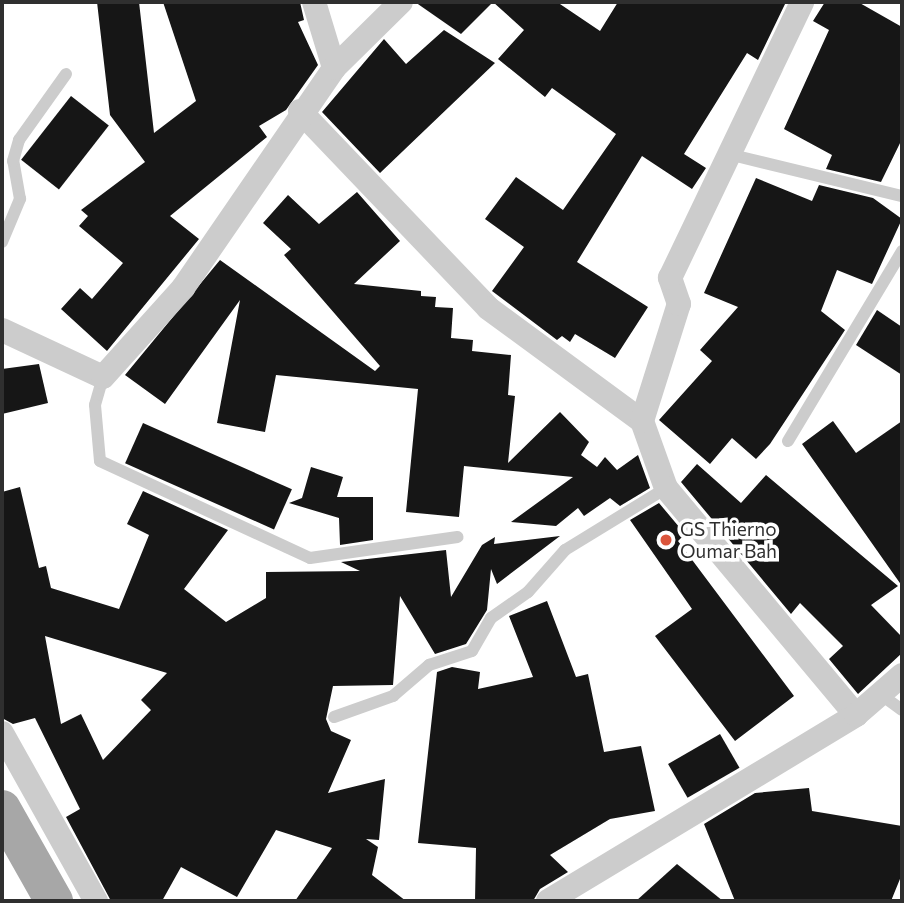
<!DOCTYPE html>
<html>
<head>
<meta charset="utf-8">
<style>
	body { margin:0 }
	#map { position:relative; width:904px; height:903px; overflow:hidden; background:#fff; font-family:Commissioner,sans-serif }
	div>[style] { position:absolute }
	.building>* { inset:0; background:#161616; transform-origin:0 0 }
	.service>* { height:12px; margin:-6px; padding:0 6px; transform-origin:6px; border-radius:6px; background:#ccc }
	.minor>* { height:24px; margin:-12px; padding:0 12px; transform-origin:12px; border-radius:12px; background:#ccc }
	.primary>* { height:38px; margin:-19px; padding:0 19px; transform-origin:19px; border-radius:19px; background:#a7a7a7 }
	.dots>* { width:19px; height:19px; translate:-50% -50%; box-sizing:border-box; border:4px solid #fff; border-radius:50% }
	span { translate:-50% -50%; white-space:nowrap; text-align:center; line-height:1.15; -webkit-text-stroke:7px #fff; paint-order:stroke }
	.poi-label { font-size:19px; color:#2f2f2f }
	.left { translate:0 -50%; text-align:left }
	.frame { position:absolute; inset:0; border:4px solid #2f2f2f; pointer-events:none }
</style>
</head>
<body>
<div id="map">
	<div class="building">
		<i style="clip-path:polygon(97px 2px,139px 2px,154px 133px,196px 101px,163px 2px,300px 2px,304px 20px,298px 22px,318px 65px,286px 110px,259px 126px,267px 137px,170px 216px,199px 239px,107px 351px,61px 309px,80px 288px,92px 299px,123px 263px,79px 226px,88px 216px,81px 210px,145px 162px,110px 115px)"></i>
		<i style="clip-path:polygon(415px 2px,493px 2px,461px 34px)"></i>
		<i style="clip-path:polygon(493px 2px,557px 2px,600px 31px,618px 2px,786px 2px,758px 60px,747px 53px,684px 154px,706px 168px,692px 189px,642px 156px,577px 262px,648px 307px,615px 358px,575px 334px,570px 342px,562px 336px,557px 340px,492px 291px,524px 247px,485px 219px,516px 177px,563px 210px,616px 134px,552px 88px,545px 97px,498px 59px,524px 30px)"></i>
		<i style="clip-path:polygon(825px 2px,858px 2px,902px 27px,902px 139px,881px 182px,826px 169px,832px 155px,784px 129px,829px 30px,813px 21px)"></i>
		<i style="clip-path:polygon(444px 30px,495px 63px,380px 173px,322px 112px,384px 39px,406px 64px)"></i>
		<i style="left:71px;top:96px;width:48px;height:81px;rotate:38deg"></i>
		<i style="clip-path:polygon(756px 178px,812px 201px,819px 185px,873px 198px,902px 219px,872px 284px,837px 270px,821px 311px,845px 330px,770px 444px,756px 459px,732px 438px,710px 464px,659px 420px,712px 361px,700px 350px,738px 307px,704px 293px)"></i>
		<i style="clip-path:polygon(357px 192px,400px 241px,354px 284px,421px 291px,421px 296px,436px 297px,435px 307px,453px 308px,451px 338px,473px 340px,472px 351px,511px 355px,508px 395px,515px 396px,508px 463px,560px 412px,589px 442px,581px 455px,597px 467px,605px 457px,617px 470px,638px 455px,650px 488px,620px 506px,610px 498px,584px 516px,578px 508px,556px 526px,511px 522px,573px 477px,464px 466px,459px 517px,406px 512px,418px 389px,276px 375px,265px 432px,217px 423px,240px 300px,165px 404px,125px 375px,220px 260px,375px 371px,380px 366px,284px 255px,291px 249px,263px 223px,288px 195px,319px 224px)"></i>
		<i style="clip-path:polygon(877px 310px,902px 327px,902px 375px,856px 345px)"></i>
		<i style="clip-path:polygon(39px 364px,48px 403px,2px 414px,2px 369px)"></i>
		<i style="clip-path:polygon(833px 421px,856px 453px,902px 421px,902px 586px,802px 444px)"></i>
		<i style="left:143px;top:423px;width:163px;height:44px;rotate:24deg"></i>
		<i style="clip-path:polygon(697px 464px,741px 503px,766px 475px,898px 586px,871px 605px,902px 637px,902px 653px,858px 694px,829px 659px,843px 646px,800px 603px,791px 614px,681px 482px)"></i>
		<i style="clip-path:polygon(311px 467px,343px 477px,337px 497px,373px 497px,373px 540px,340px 545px,339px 518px,289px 503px,302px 498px)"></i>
		<i style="clip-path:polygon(evenodd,20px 487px,39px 568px,46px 566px,51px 588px,119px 609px,149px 535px,127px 524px,143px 491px,228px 530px,184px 589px,226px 622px,266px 598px,266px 572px,360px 571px,341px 562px,446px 550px,451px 597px,482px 545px,495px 537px,494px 544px,560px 536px,497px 584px,491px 569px,487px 610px,466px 644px,435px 654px,400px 596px,393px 685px,333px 686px,326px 719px,331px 731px,351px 740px,328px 793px,385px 779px,379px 840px,366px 839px,378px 847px,372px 875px,406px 901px,295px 901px,332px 848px,276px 830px,237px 897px,181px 867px,162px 901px,111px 901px,66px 817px,80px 809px,35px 718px,13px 724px,2px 718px,2px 492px,20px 487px,45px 636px,167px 673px,141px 700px,151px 710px,103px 760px,81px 714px,61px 724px,45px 636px)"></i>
		<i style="clip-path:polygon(659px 503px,685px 534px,678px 541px,794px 696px,735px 741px,655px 636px,692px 609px,630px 520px)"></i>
		<i style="clip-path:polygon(547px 601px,576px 677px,588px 674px,604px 752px,641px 746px,655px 811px,610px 819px,550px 855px,568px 872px,540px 889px,533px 901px,475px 901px,476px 848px,418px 843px,437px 672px,452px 667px,480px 672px,478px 689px,533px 677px,509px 616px)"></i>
		<i style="left:720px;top:734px;width:39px;height:60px;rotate:60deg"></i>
		<i style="clip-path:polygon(809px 788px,812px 811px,902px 826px,902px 874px,891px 901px,735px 901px,704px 824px,755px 793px)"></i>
		<i style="clip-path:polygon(677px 864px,723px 901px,636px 901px)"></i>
	</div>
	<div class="service">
		<i style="left:728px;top:154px;width:179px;rotate:13.6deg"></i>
		<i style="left:2px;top:242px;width:47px;rotate:-67.3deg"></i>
		<i style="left:20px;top:199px;width:39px;rotate:-100deg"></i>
		<i style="left:13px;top:161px;width:22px;rotate:-74deg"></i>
		<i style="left:19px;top:140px;width:81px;rotate:-54.5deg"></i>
		<i style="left:103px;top:377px;width:29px;rotate:106deg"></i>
		<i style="left:95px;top:405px;width:56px;rotate:84.9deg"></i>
		<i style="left:100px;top:461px;width:231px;rotate:24.8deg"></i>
		<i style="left:310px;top:558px;width:149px;rotate:-8.1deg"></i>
		<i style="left:788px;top:441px;width:222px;rotate:-59deg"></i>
		<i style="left:880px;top:694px;width:27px;rotate:36deg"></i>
		<i style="left:334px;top:717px;width:63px;rotate:-19.6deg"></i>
		<i style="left:393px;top:696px;width:48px;rotate:-40.7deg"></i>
		<i style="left:429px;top:665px;width:45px;rotate:-18deg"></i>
		<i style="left:472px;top:651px;width:38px;rotate:-60deg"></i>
		<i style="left:491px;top:618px;width:45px;rotate:-35.1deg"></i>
		<i style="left:528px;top:592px;width:56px;rotate:-48.6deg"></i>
		<i style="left:565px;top:550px;width:119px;rotate:-31.5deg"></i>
	</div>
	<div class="minor">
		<i style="left:314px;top:2px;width:69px;rotate:73.1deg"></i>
		<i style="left:300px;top:111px;width:272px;rotate:46.3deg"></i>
		<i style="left:488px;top:308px;width:191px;rotate:36.3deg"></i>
		<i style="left:642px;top:421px;width:71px;rotate:70.3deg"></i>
		<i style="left:666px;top:488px;width:296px;rotate:50.1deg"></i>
		<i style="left:2px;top:330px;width:111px;rotate:25deg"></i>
		<i style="left:103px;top:377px;width:120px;rotate:-48deg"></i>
		<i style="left:183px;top:288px;width:267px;rotate:-55.5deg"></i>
		<i style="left:334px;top:68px;width:94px;rotate:-44.6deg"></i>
		<i style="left:642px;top:421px;width:123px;rotate:-72.5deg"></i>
		<i style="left:679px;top:304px;width:28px;rotate:-109deg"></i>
		<i style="left:670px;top:278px;width:306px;rotate:-64.4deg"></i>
		<i style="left:2px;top:733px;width:193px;rotate:60.8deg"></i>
		<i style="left:548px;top:901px;width:360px;rotate:-31.1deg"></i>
		<i style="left:856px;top:715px;width:61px;rotate:-41deg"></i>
	</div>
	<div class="primary">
		<i style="left:2px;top:809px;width:106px;rotate:60.5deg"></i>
	</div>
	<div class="dots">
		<i style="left:666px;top:540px;background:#db553c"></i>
	</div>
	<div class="poi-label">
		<span class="left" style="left:680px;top:540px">GS Thierno<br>Oumar Bah</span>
	</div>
	<div class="frame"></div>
</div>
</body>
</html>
